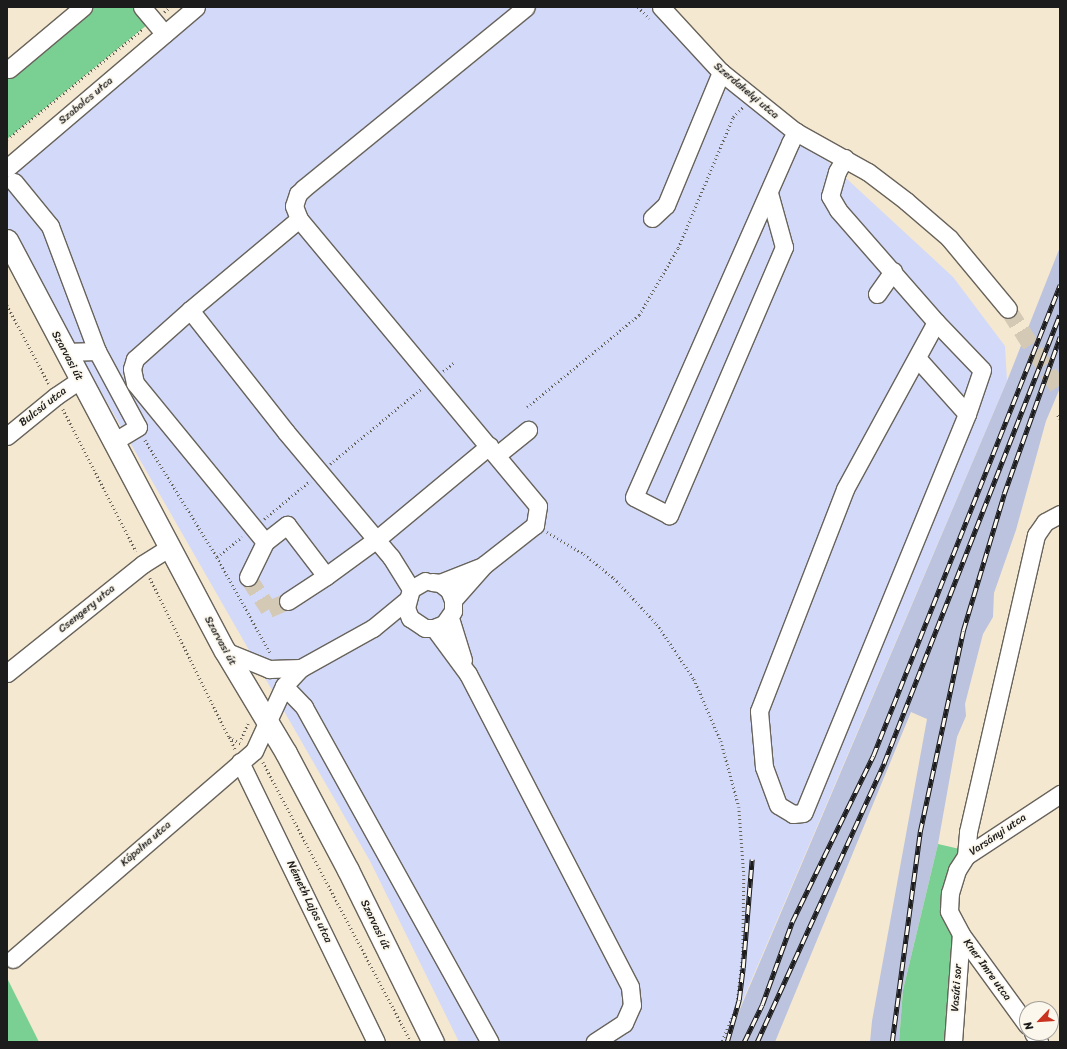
<!DOCTYPE html>
<html>
<head>
<meta charset="utf-8">
<style>
	body { margin:0 }
	#map { position:relative; width:1067px; height:1049px; overflow:hidden; background:#f5e8d0; font-family:Sriracha,sans-serif }
	div>[style] { position:absolute }
	.built>* { inset:0; background:#d2d9f9 }
	.industrial>* { inset:0; background:#bcc3de }
	.green>* { inset:0; background:#7acf93 }
	.minor-tunnel>* { height:17px; margin-top:-8.5px; transform-origin:0; background:repeating-linear-gradient(90deg,#d4c9b5 0 17px,transparent 0 25px) }
	.path>* { height:2.5px; margin-top:-1.25px; transform-origin:0; background:repeating-linear-gradient(90deg,#68635b 0 1px,transparent 0 4px) }
	.roads { filter:drop-shadow(1px 0 #68635b) drop-shadow(-1px 0 #68635b) drop-shadow(0 1px #68635b) drop-shadow(0 -1px #68635b) }
	.minor>* { height:17px; margin:-8.5px; padding:0 8.5px; transform-origin:8.5px; border-radius:8.5px; background:#fff }
	.major>* { height:21px; margin:-10.5px; padding:0 10.5px; transform-origin:10.5px; border-radius:10.5px; background:#fff }
	.rail>* { height:4.5px; margin-top:-2.25px; transform-origin:0; background:repeating-linear-gradient(90deg,#fbf7ec 0 9px,#1c1c1c 0 18px); box-sizing:border-box; border-block:1px solid #1c1c1c }
	span { translate:-50% -50%; white-space:nowrap; text-align:center; line-height:1.15; -webkit-text-stroke:3.5px #fbf7ec; paint-order:stroke }
	.street-label { font-size:11px; color:#1c1c1c }
	.frame { position:absolute; inset:0; border:8px solid #1c1c1c; pointer-events:none }
	.north { position:absolute; left:1019px; top:1001px; width:40px; height:40px; box-sizing:border-box; background:#fbf7ec; border:1px solid #a29f99; border-radius:50%; rotate:245deg; font-size:11px; font-weight:700; line-height:16px; text-align:center; color:#1c1c1c }
	.north::after { content:''; display:block; margin:auto; width:14px; height:18px; background:#c8321e; clip-path:polygon(50% 0,100% 100%,50% 72%,0 100%) }
</style>
</head>
<body>
<div id="map">
	<div class="built">
		<i style="clip-path:polygon(206px 7px,672px 7px,728px 69px,953px 277px,1005px 346px,1007px 381px,725px 1042px,459px 1042px,370px 861px,7px 228px,7px 180px)"></i>
	</div>
	<div class="industrial">
		<i style="clip-path:polygon(1060px 247px,1060px 388px,1046px 421px,1016px 530px,994px 593px,993px 617px,983px 634px,965px 704px,966px 716px,957px 737px,938px 844px,903px 990px,899px 1042px,870px 1042px,872px 1021px,927px 719px,911px 712px,775px 1042px,726px 1042px,1007px 381px)"></i>
	</div>
	<div class="green">
		<i style="clip-path:polygon(83px 7px,142px 7px,153px 20px,7px 139px,7px 69px)"></i>
		<i style="clip-path:polygon(938px 844px,964px 850px,947px 1042px,899px 1042px,903px 990px)"></i>
		<i style="clip-path:polygon(7px 978px,39px 1042px,7px 1042px)"></i>
	</div>
	<div class="minor-tunnel">
		<i style="left:1008px;top:309px;width:96px;rotate:57.3deg"></i>
		<i style="left:248px;top:577px;width:38px;rotate:57deg"></i>
		<i style="left:269px;top:609px;width:21px;rotate:-23deg"></i>
	</div>
	<div class="path">
		<i style="left:638px;top:7px;width:16px;rotate:45deg"></i>
		<i style="left:164px;top:12px;width:8px;rotate:-40deg"></i>
		<i style="left:7px;top:139px;width:175px;rotate:-39deg"></i>
		<i style="left:7px;top:305px;width:89px;rotate:62deg"></i>
		<i style="left:443px;top:371px;width:15px;rotate:-37deg"></i>
		<i style="left:527px;top:407px;width:145px;rotate:-39.4deg"></i>
		<i style="left:639px;top:315px;width:78px;rotate:-59.8deg"></i>
		<i style="left:678px;top:248px;width:142px;rotate:-67.2deg"></i>
		<i style="left:733px;top:117px;width:14px;rotate:-45deg"></i>
		<i style="left:63px;top:409px;width:160px;rotate:62.8deg"></i>
		<i style="left:1058px;top:415px;width:4px;rotate:63deg"></i>
		<i style="left:145px;top:440px;width:137px;rotate:58.4deg"></i>
		<i style="left:217px;top:557px;width:111px;rotate:60.9deg"></i>
		<i style="left:330px;top:464px;width:119px;rotate:-39.6deg"></i>
		<i style="left:264px;top:519px;width:60px;rotate:-39.6deg"></i>
		<i style="left:547px;top:532px;width:43px;rotate:30.7deg"></i>
		<i style="left:584px;top:554px;width:38px;rotate:39deg"></i>
		<i style="left:614px;top:578px;width:63px;rotate:46.9deg"></i>
		<i style="left:657px;top:624px;width:66px;rotate:56.1deg"></i>
		<i style="left:694px;top:679px;width:68px;rotate:66.5deg"></i>
		<i style="left:721px;top:741px;width:68px;rotate:74.7deg"></i>
		<i style="left:739px;top:807px;width:68px;rotate:85.8deg"></i>
		<i style="left:744px;top:875px;width:79px;rotate:90.7deg"></i>
		<i style="left:743px;top:954px;width:53px;rotate:96.5deg"></i>
		<i style="left:737px;top:1007px;width:38px;rotate:113deg"></i>
		<i style="left:217px;top:557px;width:32px;rotate:-39deg"></i>
		<i style="left:150px;top:578px;width:178px;rotate:63.6deg"></i>
		<i style="left:229px;top:737px;width:14px;rotate:30deg"></i>
		<i style="left:230px;top:737px;width:13px;rotate:67deg"></i>
		<i style="left:241px;top:739px;width:17px;rotate:-66deg"></i>
		<i style="left:263px;top:762px;width:317px;rotate:62.1deg"></i>
	</div>
	<div class="roads">
		<div class="minor">
			<i style="left:142px;top:7px;width:35px;rotate:50deg"></i>
			<i style="left:661px;top:7px;width:88px;rotate:47.3deg"></i>
			<i style="left:721px;top:72px;width:96px;rotate:38.7deg"></i>
			<i style="left:796px;top:132px;width:82px;rotate:29.1deg"></i>
			<i style="left:868px;top:172px;width:48px;rotate:37.3deg"></i>
			<i style="left:906px;top:201px;width:57px;rotate:40.7deg"></i>
			<i style="left:949px;top:238px;width:92px;rotate:50.3deg"></i>
			<i style="left:9px;top:69px;width:97px;rotate:-40deg"></i>
			<i style="left:845px;top:158px;width:16px;rotate:120deg"></i>
			<i style="left:837px;top:172px;width:25px;rotate:106deg"></i>
			<i style="left:830px;top:196px;width:16px;rotate:60deg"></i>
			<i style="left:838px;top:210px;width:149px;rotate:48.8deg"></i>
			<i style="left:936px;top:322px;width:66px;rotate:46.2deg"></i>
			<i style="left:982px;top:370px;width:46px;rotate:108.8deg"></i>
			<i style="left:967px;top:414px;width:431px;rotate:112.3deg"></i>
			<i style="left:803px;top:813px;width:10px;rotate:174deg"></i>
			<i style="left:793px;top:814px;width:17px;rotate:-149deg"></i>
			<i style="left:778px;top:805px;width:40px;rotate:-110.2deg"></i>
			<i style="left:764px;top:767px;width:56px;rotate:-95.1deg"></i>
			<i style="left:759px;top:711px;width:238px;rotate:-68.8deg"></i>
			<i style="left:845px;top:489px;width:190px;rotate:-61.4deg"></i>
			<i style="left:7px;top:168px;width:248px;rotate:-40.4deg"></i>
			<i style="left:14px;top:182px;width:57px;rotate:50.7deg"></i>
			<i style="left:50px;top:226px;width:134px;rotate:69.4deg"></i>
			<i style="left:769px;top:193px;width:56px;rotate:74.5deg"></i>
			<i style="left:784px;top:247px;width:292px;rotate:113.2deg"></i>
			<i style="left:669px;top:515px;width:39px;rotate:-153deg"></i>
			<i style="left:634px;top:497px;width:387px;rotate:-66.2deg"></i>
			<i style="left:790px;top:143px;width:13px;rotate:-61deg"></i>
			<i style="left:652px;top:218px;width:19px;rotate:-43deg"></i>
			<i style="left:666px;top:205px;width:144px;rotate:-67.5deg"></i>
			<i style="left:299px;top:219px;width:142px;rotate:140.1deg"></i>
			<i style="left:190px;top:310px;width:155px;rotate:51.8deg"></i>
			<i style="left:286px;top:432px;width:163px;rotate:50deg"></i>
			<i style="left:391px;top:557px;width:38px;rotate:58deg"></i>
			<i style="left:877px;top:294px;width:28px;rotate:-55deg"></i>
			<i style="left:190px;top:310px;width:74px;rotate:138.3deg"></i>
			<i style="left:135px;top:359px;width:10px;rotate:107deg"></i>
			<i style="left:132px;top:369px;width:14px;rotate:78deg"></i>
			<i style="left:135px;top:383px;width:205px;rotate:50.7deg"></i>
			<i style="left:265px;top:542px;width:28px;rotate:-38deg"></i>
			<i style="left:287px;top:525px;width:64px;rotate:52.6deg"></i>
			<i style="left:326px;top:576px;width:63px;rotate:-36deg"></i>
			<i style="left:377px;top:539px;width:146px;rotate:-39.7deg"></i>
			<i style="left:65px;top:352px;width:32px;rotate:-2deg"></i>
			<i style="left:97px;top:351px;width:86px;rotate:61.7deg"></i>
			<i style="left:138px;top:427px;width:29px;rotate:149deg"></i>
			<i style="left:917px;top:358px;width:75px;rotate:48.2deg"></i>
			<i style="left:7px;top:436px;width:63px;rotate:-39.2deg"></i>
			<i style="left:56px;top:396px;width:29px;rotate:-34deg"></i>
			<i style="left:497px;top:455px;width:40px;rotate:-39deg"></i>
			<i style="left:248px;top:577px;width:39px;rotate:-64deg"></i>
			<i style="left:425px;top:581px;width:16px;rotate:150deg"></i>
			<i style="left:411px;top:589px;width:20px;rotate:105deg"></i>
			<i style="left:406px;top:608px;width:11px;rotate:68deg"></i>
			<i style="left:410px;top:618px;width:18px;rotate:34deg"></i>
			<i style="left:425px;top:628px;width:9px"></i>
			<i style="left:434px;top:628px;width:11px;rotate:-22deg"></i>
			<i style="left:444px;top:624px;width:16px;rotate:-55deg"></i>
			<i style="left:453px;top:611px;width:11px;rotate:-90deg"></i>
			<i style="left:453px;top:600px;width:11px;rotate:-112deg"></i>
			<i style="left:449px;top:590px;width:11px;rotate:-142deg"></i>
			<i style="left:432px;top:582px;width:8px;rotate:7deg"></i>
			<i style="left:440px;top:583px;width:43px;rotate:-21.8deg"></i>
			<i style="left:453px;top:600px;width:47px;rotate:-48.5deg"></i>
			<i style="left:484px;top:565px;width:65px;rotate:-38.1deg"></i>
			<i style="left:535px;top:525px;width:19px;rotate:-81deg"></i>
			<i style="left:538px;top:506px;width:373px;rotate:-129.8deg"></i>
			<i style="left:299px;top:219px;width:14px;rotate:-111deg"></i>
			<i style="left:294px;top:206px;width:13px;rotate:-72deg"></i>
			<i style="left:298px;top:194px;width:8px;rotate:-45deg"></i>
			<i style="left:304px;top:188px;width:286px;rotate:-39.2deg"></i>
			<i style="left:288px;top:601px;width:45px;rotate:-33.3deg"></i>
			<i style="left:450px;top:618px;width:44px;rotate:72.8deg"></i>
			<i style="left:434px;top:628px;width:57px;rotate:53.5deg"></i>
			<i style="left:468px;top:674px;width:352px;rotate:62.6deg"></i>
			<i style="left:630px;top:987px;width:18px;rotate:84deg"></i>
			<i style="left:632px;top:1005px;width:20px;rotate:114deg"></i>
			<i style="left:624px;top:1023px;width:35px;rotate:147deg"></i>
			<i style="left:225px;top:651px;width:48px;rotate:22.2deg"></i>
			<i style="left:269px;top:669px;width:32px;rotate:-2deg"></i>
			<i style="left:7px;top:673px;width:174px;rotate:-38.7deg"></i>
			<i style="left:143px;top:564px;width:31px;rotate:-32deg"></i>
			<i style="left:284px;top:686px;width:29px;rotate:46deg"></i>
			<i style="left:304px;top:707px;width:383px;rotate:61deg"></i>
			<i style="left:240px;top:762px;width:311px;rotate:64.1deg"></i>
			<i style="left:966px;top:856px;width:24px;rotate:-85deg"></i>
			<i style="left:968px;top:832px;width:305px;rotate:-77.1deg"></i>
			<i style="left:1036px;top:535px;width:16px;rotate:-55deg"></i>
			<i style="left:1045px;top:522px;width:17px;rotate:-28deg"></i>
			<i style="left:13px;top:959px;width:318px;rotate:-40.8deg"></i>
			<i style="left:254px;top:751px;width:72px;rotate:-65.2deg"></i>
			<i style="left:284px;top:686px;width:25px;rotate:-47deg"></i>
			<i style="left:301px;top:668px;width:82px;rotate:-29.1deg"></i>
			<i style="left:373px;top:628px;width:44px;rotate:-39.5deg"></i>
			<i style="left:1027px;top:1025px;width:112px;rotate:-126deg"></i>
			<i style="left:961px;top:934px;width:26px;rotate:-118deg"></i>
			<i style="left:949px;top:911px;width:18px;rotate:-87deg"></i>
			<i style="left:950px;top:893px;width:24px;rotate:-73deg"></i>
			<i style="left:957px;top:870px;width:17px;rotate:-57deg"></i>
			<i style="left:966px;top:856px;width:113px;rotate:-33.4deg"></i>
			<i style="left:1033px;top:1033px;width:11px;rotate:56deg"></i>
			<i style="left:953px;top:1042px;width:108px;rotate:-85.8deg"></i>
		</div>
		<div class="major">
			<i style="left:7px;top:240px;width:465px;rotate:62.1deg"></i>
			<i style="left:225px;top:651px;width:119px;rotate:59.1deg"></i>
			<i style="left:286px;top:753px;width:132px;rotate:62.1deg"></i>
			<i style="left:348px;top:870px;width:192px;rotate:63.7deg"></i>
		</div>
	</div>
	<div class="rail">
		<i style="left:727px;top:1042px;width:44px;rotate:-74.1deg"></i>
		<i style="left:739px;top:1000px;width:32px;rotate:-83deg"></i>
		<i style="left:743px;top:968px;width:109px;rotate:-85.3deg"></i>
		<i style="left:744px;top:1042px;width:41px;rotate:-64.1deg"></i>
		<i style="left:762px;top:1005px;width:88px;rotate:-70.1deg"></i>
		<i style="left:792px;top:922px;width:185px;rotate:-64deg"></i>
		<i style="left:873px;top:756px;width:507px;rotate:-68.35deg"></i>
		<i style="left:757px;top:1042px;width:307px;rotate:-65.5deg"></i>
		<i style="left:884px;top:763px;width:481px;rotate:-68.6deg"></i>
		<i style="left:892px;top:1042px;width:212px;rotate:-82.4deg"></i>
		<i style="left:920px;top:832px;width:206px;rotate:-77.9deg"></i>
		<i style="left:963px;top:631px;width:143px;rotate:-73.3deg"></i>
		<i style="left:1004px;top:494px;width:167px;rotate:-70.4deg"></i>
	</div>
	<div class="street-label">
		<span style="left:746px;top:91px;rotate:40deg">Szerdahelyi utca</span>
		<span style="left:86px;top:101px;rotate:-40deg">Szabolcs utca</span>
		<span style="left:67px;top:356px;rotate:62deg">Szarvasi út</span>
		<span style="left:43px;top:407px;rotate:-38deg">Bulcsú utca</span>
		<span style="left:87px;top:609px;rotate:-39deg">Csengery utca</span>
		<span style="left:220px;top:641px;rotate:61deg">Szarvasi út</span>
		<span style="left:998px;top:835px;rotate:-34deg">Varsányi utca</span>
		<span style="left:146px;top:844px;rotate:-41deg">Kápolna utca</span>
		<span style="left:309px;top:902px;rotate:64deg">Németh Lajos utca</span>
		<span style="left:375px;top:925px;rotate:64deg">Szarvasi út</span>
		<span style="left:987px;top:970px;rotate:54deg">Kner Imre utca</span>
		<span style="left:957px;top:988px;rotate:-86deg">Vasúti sor</span>
	</div>
	<div class="frame"></div>
	<div class="north">N</div>
</div>
</body>
</html>
